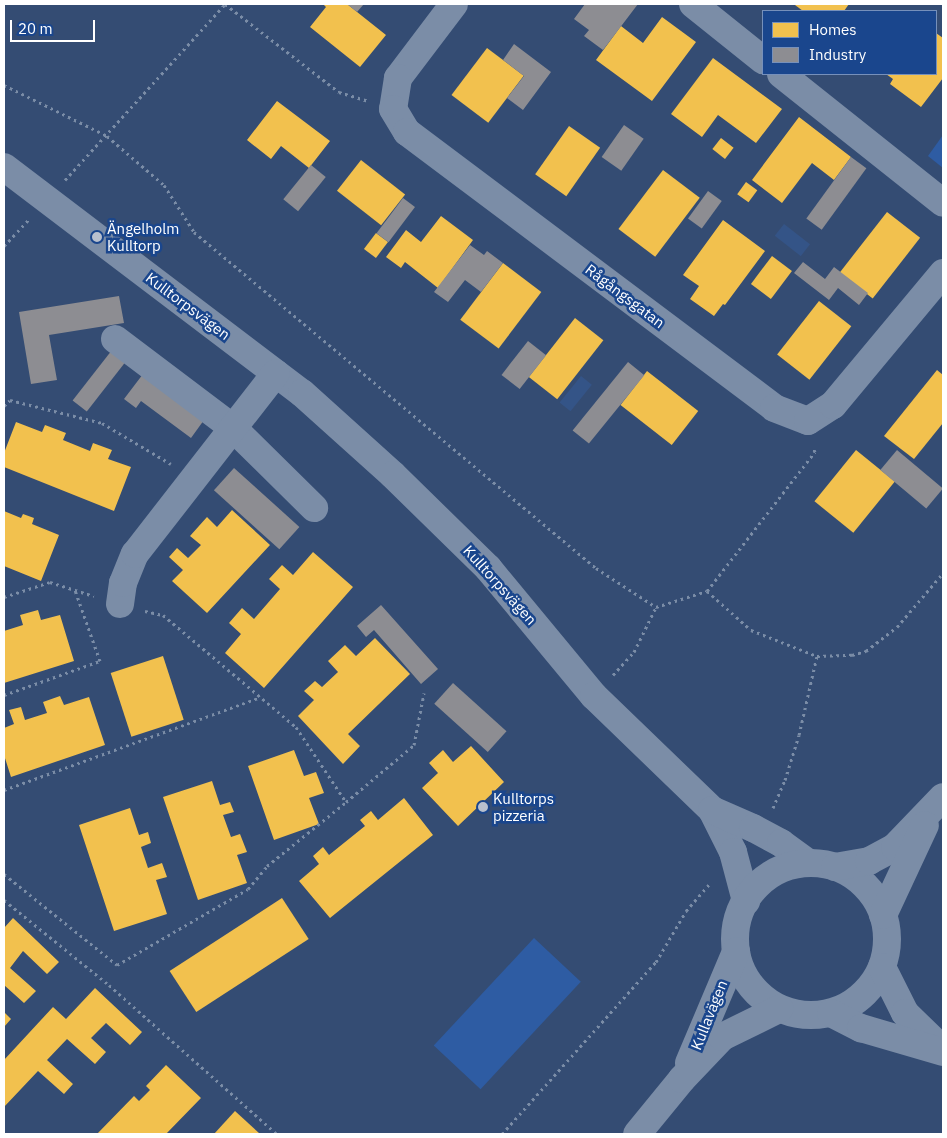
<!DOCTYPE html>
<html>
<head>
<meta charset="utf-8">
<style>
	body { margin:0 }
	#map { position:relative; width:947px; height:1138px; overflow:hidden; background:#344c73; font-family:"IBM Plex Sans",sans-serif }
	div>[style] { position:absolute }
	.green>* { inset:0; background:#2e5ca3; transform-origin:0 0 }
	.water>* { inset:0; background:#345487; transform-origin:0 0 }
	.homes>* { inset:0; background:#f2c14e; transform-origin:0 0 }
	.industry>* { inset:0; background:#8d8d92; transform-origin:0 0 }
	.path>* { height:3px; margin-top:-1.5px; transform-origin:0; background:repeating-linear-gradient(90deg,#7b8da7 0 2.5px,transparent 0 6.5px) }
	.minor>* { height:28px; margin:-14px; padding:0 14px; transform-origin:14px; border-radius:14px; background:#7b8da7 }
	.minor>.ring { margin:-14px; padding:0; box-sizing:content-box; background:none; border:28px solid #7b8da7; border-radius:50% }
	.dots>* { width:14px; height:14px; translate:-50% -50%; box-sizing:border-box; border:2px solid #1a468d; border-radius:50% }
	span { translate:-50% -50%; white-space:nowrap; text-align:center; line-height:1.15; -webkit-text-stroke:5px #1a468d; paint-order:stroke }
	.poi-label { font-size:15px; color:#fff }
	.left { translate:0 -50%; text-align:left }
	.street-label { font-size:15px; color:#fff }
	.frame { position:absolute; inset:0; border:5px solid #fff; pointer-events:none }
	.legend { position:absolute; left:762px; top:10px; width:175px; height:65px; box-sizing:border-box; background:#1a468d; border:1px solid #7690bb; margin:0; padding:6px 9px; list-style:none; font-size:15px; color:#fff }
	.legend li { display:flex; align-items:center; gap:10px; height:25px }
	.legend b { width:25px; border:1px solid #7690bb }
	.scale { position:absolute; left:10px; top:20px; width:85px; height:22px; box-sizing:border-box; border:2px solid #fff; border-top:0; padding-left:6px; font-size:15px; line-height:18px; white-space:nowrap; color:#fff; -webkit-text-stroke:4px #1a468d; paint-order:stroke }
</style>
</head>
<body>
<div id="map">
	<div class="green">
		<i style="clip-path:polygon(943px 135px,943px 168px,928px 156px)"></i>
		<i style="left:534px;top:938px;width:64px;height:147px;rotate:43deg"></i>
	</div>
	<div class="water">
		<i style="left:784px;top:224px;width:33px;height:15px;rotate:38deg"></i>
		<i style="left:581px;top:376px;width:14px;height:34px;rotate:39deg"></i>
	</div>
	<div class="homes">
		<i style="clip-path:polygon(323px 4px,347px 4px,386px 35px,360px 67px,310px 27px,326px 7px)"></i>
		<i style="clip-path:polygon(796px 4px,849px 4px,844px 11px,803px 11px,795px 5px)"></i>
		<i style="clip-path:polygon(662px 17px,696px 42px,652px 101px,596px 60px,621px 26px,643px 43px)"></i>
		<i style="clip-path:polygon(936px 33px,943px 38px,943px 78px,921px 107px,890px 84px,893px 79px,886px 74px,936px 74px)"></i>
		<i style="left:487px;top:48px;width:46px;height:59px;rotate:37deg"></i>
		<i style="clip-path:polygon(713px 58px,782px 109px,756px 143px,718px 115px,702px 137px,671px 114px)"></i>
		<i style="clip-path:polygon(277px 101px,330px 141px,309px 168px,281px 146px,271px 159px,247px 140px)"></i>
		<i style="clip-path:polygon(799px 117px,851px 157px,834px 180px,812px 163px,782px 203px,752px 180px)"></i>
		<i style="left:569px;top:126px;width:38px;height:59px;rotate:35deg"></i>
		<i style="left:721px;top:138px;width:16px;height:14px;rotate:38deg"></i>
		<i style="left:361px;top:160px;width:56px;height:39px;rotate:38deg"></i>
		<i style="left:663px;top:170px;width:46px;height:74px;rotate:37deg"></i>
		<i style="left:746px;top:182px;width:14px;height:15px;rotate:36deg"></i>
		<i style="left:887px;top:212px;width:42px;height:77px;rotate:38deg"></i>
		<i style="clip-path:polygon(441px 216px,473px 240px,438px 288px,405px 262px,401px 268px,386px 257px,406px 230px,421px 242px)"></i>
		<i style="clip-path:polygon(723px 220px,765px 251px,725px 305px,723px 304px,714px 316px,690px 299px,699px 286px,683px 275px)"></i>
		<i style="left:376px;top:233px;width:15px;height:20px;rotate:37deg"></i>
		<i style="left:772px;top:256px;width:25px;height:35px;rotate:37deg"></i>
		<i style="left:503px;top:263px;width:48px;height:71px;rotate:37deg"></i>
		<i style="left:819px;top:301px;width:41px;height:68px;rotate:38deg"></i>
		<i style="left:575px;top:318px;width:36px;height:75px;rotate:38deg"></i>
		<i style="clip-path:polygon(937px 370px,943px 375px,943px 423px,914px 459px,884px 436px)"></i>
		<i style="left:647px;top:371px;width:65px;height:43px;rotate:38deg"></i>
		<i style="clip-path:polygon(16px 422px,42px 432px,45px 425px,66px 433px,63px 440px,90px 451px,93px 443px,112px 450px,108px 459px,131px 467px,114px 511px,4px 467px,4px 453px)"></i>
		<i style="left:856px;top:450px;width:50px;height:66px;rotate:39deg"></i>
		<i style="clip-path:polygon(232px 510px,270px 545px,207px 613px,172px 581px,183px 570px,169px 557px,177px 548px,188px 558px,201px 545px,190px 536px,207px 517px,217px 527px)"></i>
		<i style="clip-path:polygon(4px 511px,21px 518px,23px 514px,34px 518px,32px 524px,59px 535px,41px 581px,4px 566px)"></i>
		<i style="clip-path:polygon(313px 552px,353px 587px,264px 688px,225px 653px,241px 634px,229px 623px,242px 608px,254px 619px,280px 589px,269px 579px,282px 565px,293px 575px)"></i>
		<i style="clip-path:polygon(38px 610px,41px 620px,60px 615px,74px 661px,4px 683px,4px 631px,23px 625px,20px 615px)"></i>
		<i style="clip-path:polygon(375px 638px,410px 674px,348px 734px,360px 746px,343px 764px,298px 716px,314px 700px,304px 691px,315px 681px,322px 687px,338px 672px,328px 661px,345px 645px,356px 656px)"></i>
		<i style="left:163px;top:656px;width:67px;height:55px;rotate:72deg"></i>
		<i style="clip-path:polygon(60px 696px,64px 705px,89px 697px,105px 745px,11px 777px,4px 755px,4px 728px,14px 724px,9px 710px,21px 707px,25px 720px,47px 713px,43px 702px)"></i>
		<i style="clip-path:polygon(471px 746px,504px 782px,458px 826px,422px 788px,438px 773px,429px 763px,443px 750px,453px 762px)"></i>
		<i style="clip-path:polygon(294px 750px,304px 776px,316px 772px,324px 793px,309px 798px,319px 824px,274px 840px,248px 766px)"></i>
		<i style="clip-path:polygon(212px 781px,220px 805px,230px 802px,234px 812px,223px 815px,231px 837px,240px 834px,247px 852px,237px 855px,247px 883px,198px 900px,163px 797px)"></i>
		<i style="clip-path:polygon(404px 798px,433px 835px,330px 918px,299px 881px,319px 864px,313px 856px,323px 847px,329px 855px,365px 826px,360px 820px,371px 811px,378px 820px)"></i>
		<i style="clip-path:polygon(130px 808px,139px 835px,148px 832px,151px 843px,141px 847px,148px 868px,162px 863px,167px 877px,156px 880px,167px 914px,114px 931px,79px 825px)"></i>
		<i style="left:282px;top:898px;width:49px;height:134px;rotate:57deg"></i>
		<i style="clip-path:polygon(13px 918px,59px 962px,47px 974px,23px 951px,10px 968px,36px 991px,24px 1003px,4px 985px,4px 928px)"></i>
		<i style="clip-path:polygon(95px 988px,142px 1032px,130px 1045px,106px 1023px,91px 1038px,106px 1052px,95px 1064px,67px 1039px,47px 1060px,73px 1084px,64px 1094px,38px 1071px,4px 1107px,4px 1060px,53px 1007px,66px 1019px)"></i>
		<i style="clip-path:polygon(4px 1012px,11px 1019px,4px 1027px)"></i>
		<i style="clip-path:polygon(166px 1065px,201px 1098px,166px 1134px,97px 1134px,134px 1096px,139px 1101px,150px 1090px,146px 1086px)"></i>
		<i style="clip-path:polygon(235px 1111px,260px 1134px,214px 1134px)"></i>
	</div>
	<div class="industry">
		<i style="clip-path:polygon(347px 4px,364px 4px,357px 12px)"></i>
		<i style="clip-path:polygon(585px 4px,638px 4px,603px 50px,584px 36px,589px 30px,574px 19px)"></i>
		<i style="clip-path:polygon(514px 44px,551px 72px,523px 110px,507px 98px,524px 76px,503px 60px)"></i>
		<i style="left:624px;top:125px;width:24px;height:39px;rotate:35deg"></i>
		<i style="left:851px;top:157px;width:19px;height:76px;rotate:36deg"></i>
		<i style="left:311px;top:165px;width:19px;height:44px;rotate:39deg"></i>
		<i style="left:708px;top:191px;width:17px;height:34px;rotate:36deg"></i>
		<i style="left:403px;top:198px;width:15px;height:44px;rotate:37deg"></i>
		<i style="clip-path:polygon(470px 245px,484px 255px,487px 251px,503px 263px,481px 292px,465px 280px,448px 302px,434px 292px)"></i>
		<i style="clip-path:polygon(803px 262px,825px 279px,834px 267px,868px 293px,859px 305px,838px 288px,829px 300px,794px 273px)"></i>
		<i style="clip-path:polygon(119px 296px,124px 323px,49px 335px,57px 380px,31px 384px,19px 312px)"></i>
		<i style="left:528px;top:341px;width:23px;height:43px;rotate:38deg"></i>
		<i style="left:112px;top:350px;width:18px;height:64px;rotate:38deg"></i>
		<i style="left:628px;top:362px;width:21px;height:88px;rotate:39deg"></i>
		<i style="clip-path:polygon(143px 374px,204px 420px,191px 438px,141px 401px,136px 408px,124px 399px)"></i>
		<i style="left:897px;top:450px;width:60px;height:26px;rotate:40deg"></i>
		<i style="left:234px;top:468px;width:88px;height:30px;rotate:42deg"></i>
		<i style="clip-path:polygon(381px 605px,438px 669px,421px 684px,374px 630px,366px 637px,357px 626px)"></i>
		<i style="left:453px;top:683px;width:72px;height:28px;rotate:42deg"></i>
	</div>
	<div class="path">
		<i style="left:225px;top:4px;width:144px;rotate:37.7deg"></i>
		<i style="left:339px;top:92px;width:30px;rotate:17deg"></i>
		<i style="left:4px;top:85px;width:115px;rotate:26.3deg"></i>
		<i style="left:107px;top:136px;width:75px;rotate:40.7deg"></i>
		<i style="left:164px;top:185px;width:56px;rotate:57.4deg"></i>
		<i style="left:194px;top:232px;width:524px;rotate:39.89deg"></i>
		<i style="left:596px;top:568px;width:72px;rotate:33deg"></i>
		<i style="left:656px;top:607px;width:53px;rotate:-17.4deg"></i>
		<i style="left:707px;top:591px;width:59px;rotate:41.6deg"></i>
		<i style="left:751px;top:630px;width:71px;rotate:21.5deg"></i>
		<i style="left:817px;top:656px;width:35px;rotate:-2deg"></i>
		<i style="left:852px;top:655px;width:15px;rotate:-16deg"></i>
		<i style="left:866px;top:651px;width:39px;rotate:-38deg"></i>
		<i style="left:897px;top:627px;width:71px;rotate:-49.6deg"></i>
		<i style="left:65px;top:180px;width:238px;rotate:-47.7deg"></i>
		<i style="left:4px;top:246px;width:37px;rotate:-47deg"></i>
		<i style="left:4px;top:406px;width:8px;rotate:-45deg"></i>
		<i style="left:10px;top:400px;width:95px;rotate:14deg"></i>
		<i style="left:102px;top:423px;width:80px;rotate:30.7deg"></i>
		<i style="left:707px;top:591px;width:176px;rotate:-52.2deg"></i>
		<i style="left:815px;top:452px;width:5px;rotate:-112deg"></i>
		<i style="left:4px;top:597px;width:48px;rotate:-18.1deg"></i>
		<i style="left:50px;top:582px;width:46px;rotate:17.7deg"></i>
		<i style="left:145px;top:611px;width:18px;rotate:13deg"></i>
		<i style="left:163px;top:615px;width:174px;rotate:40.1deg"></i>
		<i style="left:296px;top:727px;width:90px;rotate:56.3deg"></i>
		<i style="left:346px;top:802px;width:89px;rotate:-40deg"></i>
		<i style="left:414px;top:745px;width:53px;rotate:-79.1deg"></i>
		<i style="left:613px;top:675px;width:31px;rotate:-48deg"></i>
		<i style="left:634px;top:652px;width:50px;rotate:-63.9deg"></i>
		<i style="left:4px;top:695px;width:102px;rotate:-19.5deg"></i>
		<i style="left:100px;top:661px;width:75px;rotate:-109.4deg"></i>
		<i style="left:4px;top:790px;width:273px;rotate:-19.9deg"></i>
		<i style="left:773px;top:808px;width:30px;rotate:-67deg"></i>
		<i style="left:785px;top:780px;width:47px;rotate:-72.7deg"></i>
		<i style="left:799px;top:735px;width:81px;rotate:-77.2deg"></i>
		<i style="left:4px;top:874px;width:145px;rotate:38.8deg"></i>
		<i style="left:117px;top:965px;width:151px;rotate:-30.1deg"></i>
		<i style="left:248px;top:889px;width:30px;rotate:-50deg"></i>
		<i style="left:267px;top:866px;width:102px;rotate:-39deg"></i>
		<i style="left:4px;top:900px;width:135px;rotate:39deg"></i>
		<i style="left:109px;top:985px;width:225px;rotate:41.6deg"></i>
		<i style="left:502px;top:1134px;width:231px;rotate:-48.2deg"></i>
		<i style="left:656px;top:962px;width:59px;rotate:-59.5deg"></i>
		<i style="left:686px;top:911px;width:38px;rotate:-49deg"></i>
	</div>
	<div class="minor">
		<i style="left:454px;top:4px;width:93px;rotate:127.1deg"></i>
		<i style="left:398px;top:78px;width:31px;rotate:99deg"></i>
		<i style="left:393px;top:109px;width:27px;rotate:59deg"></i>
		<i style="left:407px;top:132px;width:459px;rotate:36.9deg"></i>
		<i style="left:774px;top:408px;width:36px;rotate:21deg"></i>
		<i style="left:808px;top:421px;width:30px;rotate:-33deg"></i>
		<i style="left:833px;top:405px;width:172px;rotate:-50.2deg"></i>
		<i style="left:693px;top:4px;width:90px;rotate:38.7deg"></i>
		<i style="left:781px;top:74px;width:207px;rotate:38.5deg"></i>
		<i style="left:4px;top:167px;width:374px;rotate:37.2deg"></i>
		<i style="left:302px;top:393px;width:122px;rotate:42deg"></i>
		<i style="left:393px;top:475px;width:133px;rotate:44.4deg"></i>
		<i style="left:488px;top:568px;width:166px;rotate:50.4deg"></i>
		<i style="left:594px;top:696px;width:164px;rotate:44deg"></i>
		<i style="left:712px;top:810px;width:47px;rotate:63.4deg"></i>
		<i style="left:733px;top:852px;width:51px;rotate:75.1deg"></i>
		<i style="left:115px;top:339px;width:148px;rotate:37deg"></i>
		<i style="left:233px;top:428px;width:114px;rotate:44.6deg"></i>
		<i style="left:120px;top:604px;width:21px;rotate:-82deg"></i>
		<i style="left:123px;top:583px;width:31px;rotate:-68deg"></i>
		<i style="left:135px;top:554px;width:229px;rotate:-52.1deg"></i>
		<i style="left:712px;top:810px;width:45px;rotate:23.7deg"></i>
		<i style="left:753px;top:828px;width:32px;rotate:28deg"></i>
		<i style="left:781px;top:843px;width:34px;rotate:36deg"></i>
		<i class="ring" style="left:735px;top:863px;width:124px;height:124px"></i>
		<i style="left:835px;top:867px;width:35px;rotate:-10deg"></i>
		<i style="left:869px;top:861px;width:30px;rotate:-28deg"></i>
		<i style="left:895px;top:847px;width:69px;rotate:-46.2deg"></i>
		<i style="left:883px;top:915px;width:99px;rotate:-65deg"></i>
		<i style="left:882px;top:967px;width:51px;rotate:63.4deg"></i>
		<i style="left:905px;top:1013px;width:53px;rotate:44.2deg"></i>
		<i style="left:831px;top:1013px;width:34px;rotate:27deg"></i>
		<i style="left:861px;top:1028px;width:85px;rotate:16.3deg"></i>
		<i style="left:689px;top:1063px;width:121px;rotate:-67.1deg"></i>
		<i style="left:637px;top:1134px;width:71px;rotate:-50.7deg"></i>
		<i style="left:682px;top:1079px;width:58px;rotate:-46.4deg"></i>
		<i style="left:722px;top:1037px;width:64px;rotate:-26.2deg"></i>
	</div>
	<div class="dots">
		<i style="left:97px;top:237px;background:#b8c0ce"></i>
		<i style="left:483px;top:807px;background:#b8c0ce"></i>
	</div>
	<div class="poi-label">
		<span class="left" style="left:107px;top:237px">Ängelholm<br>Kulltorp</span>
		<span class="left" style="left:493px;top:807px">Kulltorps<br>pizzeria</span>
	</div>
	<div class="street-label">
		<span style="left:625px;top:296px;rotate:37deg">Rågångsgatan</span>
		<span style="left:188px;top:306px;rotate:37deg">Kulltorpsvägen</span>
		<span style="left:500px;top:585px;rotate:48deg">Kulltorpsvägen</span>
		<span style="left:709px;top:1015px;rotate:-68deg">Kullavägen</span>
	</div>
	<div class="frame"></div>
	<ul class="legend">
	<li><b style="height:14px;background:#f2c14e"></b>Homes</li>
	<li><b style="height:14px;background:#8d8d92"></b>Industry</li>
	</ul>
	<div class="scale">20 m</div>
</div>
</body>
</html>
